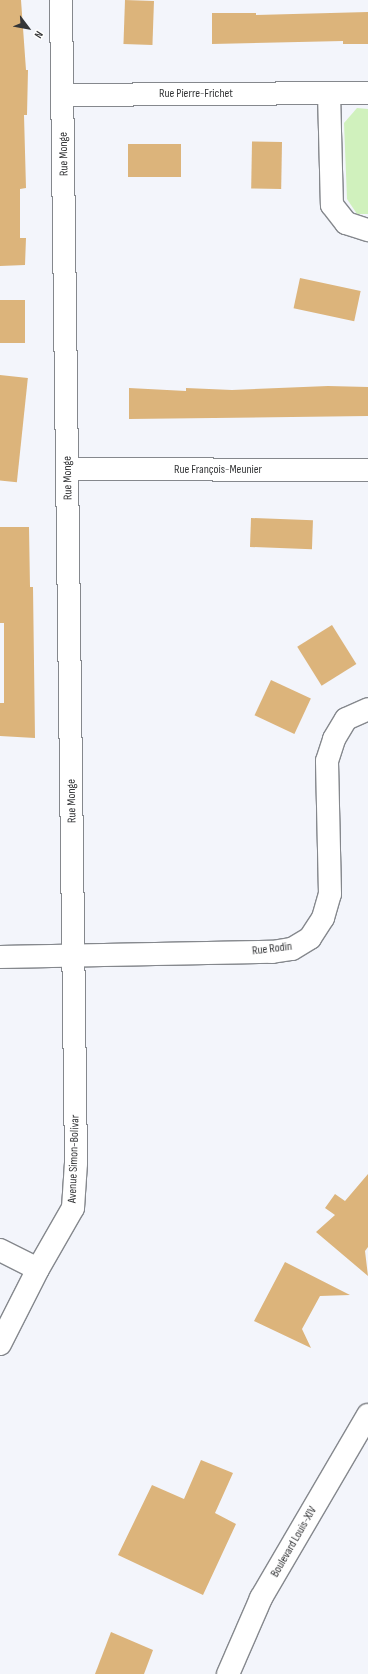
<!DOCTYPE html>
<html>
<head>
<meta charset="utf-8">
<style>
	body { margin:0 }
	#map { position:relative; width:368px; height:1674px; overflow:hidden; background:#f3f5fb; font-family:"Sofia Sans Condensed",sans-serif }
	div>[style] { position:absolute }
	.green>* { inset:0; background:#d0f1bd }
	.building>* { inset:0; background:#dcb47b; transform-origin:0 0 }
	.roads { filter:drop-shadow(1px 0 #85888d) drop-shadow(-1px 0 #85888d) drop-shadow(0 1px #85888d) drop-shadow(0 -1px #85888d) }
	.street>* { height:22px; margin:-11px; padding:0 11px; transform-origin:11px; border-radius:11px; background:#fff }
	.secondary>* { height:22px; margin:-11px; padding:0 11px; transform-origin:11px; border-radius:11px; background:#fff }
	span { translate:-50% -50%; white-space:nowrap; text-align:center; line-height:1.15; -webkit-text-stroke:3px #fff; paint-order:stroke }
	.street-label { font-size:12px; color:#343537 }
	.north { position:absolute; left:8px; top:8px; width:40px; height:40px; -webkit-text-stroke:3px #fff; paint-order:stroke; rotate:122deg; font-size:11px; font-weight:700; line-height:16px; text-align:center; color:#343537 }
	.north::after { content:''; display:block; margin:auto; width:14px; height:18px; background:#343537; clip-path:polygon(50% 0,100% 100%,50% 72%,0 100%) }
</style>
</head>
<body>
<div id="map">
	<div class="green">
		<i style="clip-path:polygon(357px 108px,368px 109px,368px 214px,357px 214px,347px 199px,344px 123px)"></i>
	</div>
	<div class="building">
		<i style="clip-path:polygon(0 0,21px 0,26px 70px,28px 70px,27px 115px,24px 115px,26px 188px,20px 189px,20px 238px,26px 238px,25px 265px,0 266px)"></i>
		<i style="left:125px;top:0;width:29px;height:44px;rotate:2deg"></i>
		<i style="clip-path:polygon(368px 12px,368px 44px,343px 44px,343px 41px,212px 44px,212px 13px,256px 13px,256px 15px)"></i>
		<i style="left:282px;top:142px;width:47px;height:30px;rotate:91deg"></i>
		<i style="left:128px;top:144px;width:53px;height:33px"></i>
		<i style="left:300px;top:278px;width:62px;height:31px;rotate:12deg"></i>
		<i style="left:0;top:300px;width:25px;height:43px"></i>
		<i style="left:0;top:375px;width:28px;height:105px;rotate:6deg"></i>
		<i style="clip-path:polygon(328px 386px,368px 387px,368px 416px,129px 419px,129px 388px,186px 391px,186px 388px,232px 390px)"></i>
		<i style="left:251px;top:518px;width:62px;height:29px;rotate:2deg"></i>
		<i style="clip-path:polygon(0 527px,29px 527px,30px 587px,33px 587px,35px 738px,0 736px,0 703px,4px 703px,4px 623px,0 623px)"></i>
		<i style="left:332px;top:625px;width:46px;height:41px;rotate:58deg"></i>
		<i style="left:271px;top:680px;width:44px;height:39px;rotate:25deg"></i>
		<i style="clip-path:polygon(368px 1174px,368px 1247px,365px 1251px,368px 1276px,316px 1232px,335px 1215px,325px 1208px,335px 1194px,345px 1201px)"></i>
		<i style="clip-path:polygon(285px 1262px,350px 1295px,320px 1296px,302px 1329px,311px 1348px,254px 1321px)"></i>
		<i style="clip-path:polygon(201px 1460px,233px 1473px,215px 1513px,236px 1524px,203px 1595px,118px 1555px,152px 1485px,184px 1499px)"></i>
		<i style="clip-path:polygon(111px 1632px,153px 1650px,144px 1674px,95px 1674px)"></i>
	</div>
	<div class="roads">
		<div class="street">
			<i style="left:329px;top:93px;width:112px;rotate:88.5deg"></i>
			<i style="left:332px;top:205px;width:23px;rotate:52deg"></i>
			<i style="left:346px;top:223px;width:23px;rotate:18deg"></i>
			<i style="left:63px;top:95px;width:305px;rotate:-0.4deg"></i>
			<i style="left:68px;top:469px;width:300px;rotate:0.2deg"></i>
			<i style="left:0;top:957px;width:272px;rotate:-1.1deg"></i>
			<i style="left:272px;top:952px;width:20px;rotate:-9deg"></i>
			<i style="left:292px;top:949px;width:21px;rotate:-31deg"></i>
			<i style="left:310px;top:938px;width:24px;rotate:-57deg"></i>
			<i style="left:323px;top:918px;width:25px;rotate:-74deg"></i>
			<i style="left:330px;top:894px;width:133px;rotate:-91.3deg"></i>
			<i style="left:327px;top:761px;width:23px;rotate:-72deg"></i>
			<i style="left:334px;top:739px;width:23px;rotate:-59deg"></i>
			<i style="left:346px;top:719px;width:24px;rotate:-24deg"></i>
			<i style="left:0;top:1250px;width:42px;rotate:26.6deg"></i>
			<i style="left:0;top:1344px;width:84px;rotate:-63.1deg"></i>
			<i style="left:38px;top:1269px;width:70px;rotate:-60.2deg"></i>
			<i style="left:73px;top:1208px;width:45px;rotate:-86.2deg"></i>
			<i style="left:76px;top:1163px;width:1163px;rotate:-90.74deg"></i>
		</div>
		<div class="secondary">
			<i style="left:228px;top:1674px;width:83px;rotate:-66.5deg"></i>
			<i style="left:261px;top:1598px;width:212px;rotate:-59.7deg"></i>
		</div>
	</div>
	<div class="street-label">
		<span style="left:196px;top:94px">Rue Pierre-Frichet</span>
		<span style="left:64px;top:154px;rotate:-91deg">Rue Monge</span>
		<span style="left:218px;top:470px">Rue François-Meunier</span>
		<span style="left:68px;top:478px;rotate:-91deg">Rue Monge</span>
		<span style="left:72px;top:801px;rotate:-91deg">Rue Monge</span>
		<span style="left:272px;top:949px;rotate:-7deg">Rue Rodin</span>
		<span style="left:74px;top:1159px;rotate:-88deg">Avenue Simon-Bolivar</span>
		<span style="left:294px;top:1542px;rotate:-60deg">Boulevard Louis-XIV</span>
	</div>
	<div class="north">N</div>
</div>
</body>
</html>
